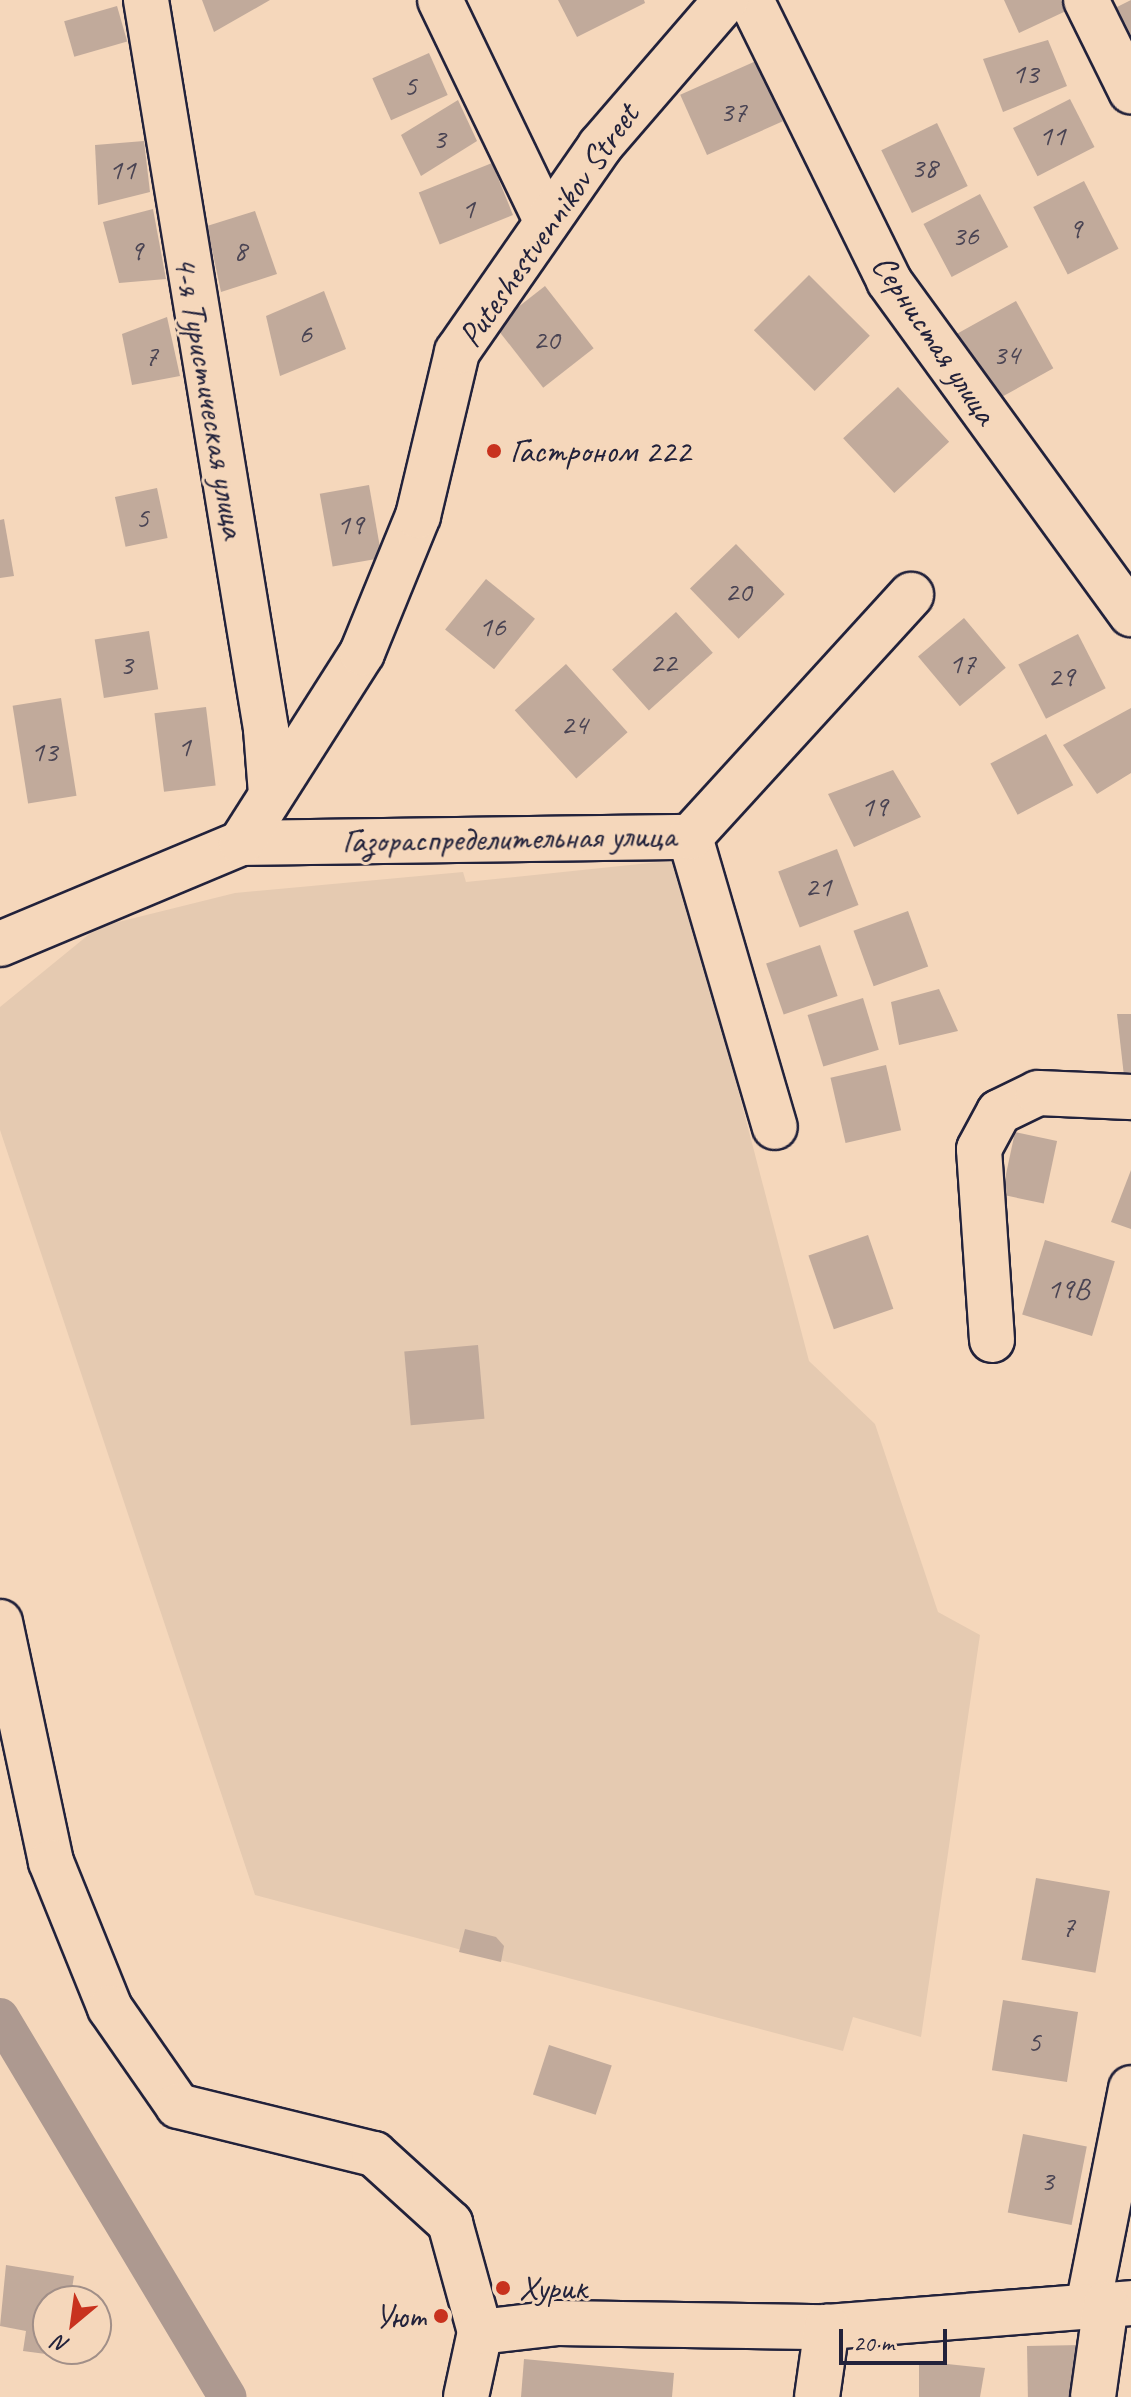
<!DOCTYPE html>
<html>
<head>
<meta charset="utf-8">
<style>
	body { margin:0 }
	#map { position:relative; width:1131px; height:2397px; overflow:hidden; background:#f5d7bb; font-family:Caveat,sans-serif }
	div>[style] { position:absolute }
	.built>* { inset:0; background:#e5cab1 }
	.canal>* { height:38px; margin:-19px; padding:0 19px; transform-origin:19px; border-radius:19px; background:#ad9990 }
	.building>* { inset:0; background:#c1aa9b; transform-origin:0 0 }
	.roads { filter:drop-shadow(2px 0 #22223b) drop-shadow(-2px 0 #22223b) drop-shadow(0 2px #22223b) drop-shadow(0 -2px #22223b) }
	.minor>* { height:44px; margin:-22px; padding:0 22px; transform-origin:22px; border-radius:22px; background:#f5d7bb }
	.dots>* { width:22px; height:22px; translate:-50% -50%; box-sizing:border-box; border:4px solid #f5d7bb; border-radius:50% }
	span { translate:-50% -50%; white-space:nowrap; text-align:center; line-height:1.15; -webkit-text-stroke:6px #f5d7bb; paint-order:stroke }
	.number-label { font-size:30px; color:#4a4453 }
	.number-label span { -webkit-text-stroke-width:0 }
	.street-label { font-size:34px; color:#22223b }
	.poi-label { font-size:34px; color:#22223b }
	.left { translate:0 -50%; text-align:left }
	.right { translate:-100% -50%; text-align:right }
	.north { position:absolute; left:32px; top:2285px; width:80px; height:80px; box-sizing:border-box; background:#f5d7bb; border:2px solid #a18f88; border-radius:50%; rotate:209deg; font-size:22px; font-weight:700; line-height:32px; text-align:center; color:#22223b }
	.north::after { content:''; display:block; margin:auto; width:28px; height:36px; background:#c8321e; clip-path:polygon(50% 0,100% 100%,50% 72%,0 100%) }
	.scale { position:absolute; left:839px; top:2329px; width:108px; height:36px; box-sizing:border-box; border:4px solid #22223b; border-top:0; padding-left:10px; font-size:24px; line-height:28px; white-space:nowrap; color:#22223b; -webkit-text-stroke:6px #f5d7bb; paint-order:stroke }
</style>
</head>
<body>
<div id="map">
	<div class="built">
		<i style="clip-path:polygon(678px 860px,809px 1361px,875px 1424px,938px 1612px,980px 1635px,921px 2037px,853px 2017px,843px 2051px,255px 1895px,0 1130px,0 1007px,98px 927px,235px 893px,463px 872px,466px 882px)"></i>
	</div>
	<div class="canal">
		<i style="left:0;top:2017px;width:443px;rotate:59.1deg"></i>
	</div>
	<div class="building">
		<i style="clip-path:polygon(202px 0,270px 0,214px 32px)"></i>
		<i style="clip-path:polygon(558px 0,644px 0,645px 3px,577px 37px)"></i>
		<i style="clip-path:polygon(1004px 0,1061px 0,1066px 11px,1019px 33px)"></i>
		<i style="clip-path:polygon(1131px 0,1131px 35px,1117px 7px)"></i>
		<i style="left:117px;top:6px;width:37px;height:55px;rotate:74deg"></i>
		<i style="clip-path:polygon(1048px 40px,1067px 86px,1003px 112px,983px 59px)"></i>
		<i style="left:429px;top:53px;width:46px;height:62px;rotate:66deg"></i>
		<i style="left:756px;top:61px;width:66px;height:83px;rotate:66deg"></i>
		<i style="left:1070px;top:99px;width:54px;height:64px;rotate:63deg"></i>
		<i style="clip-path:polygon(458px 100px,477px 141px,421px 176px,401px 135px)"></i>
		<i style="left:937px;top:123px;width:70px;height:62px;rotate:64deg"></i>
		<i style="clip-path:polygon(144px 141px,150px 192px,98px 205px,95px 145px)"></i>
		<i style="left:492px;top:163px;width:56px;height:79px;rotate:68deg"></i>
		<i style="left:1084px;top:181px;width:76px;height:57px;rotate:63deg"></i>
		<i style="left:980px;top:194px;width:60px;height:64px;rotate:62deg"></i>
		<i style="clip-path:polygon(153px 209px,166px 279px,119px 283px,103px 222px)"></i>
		<i style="clip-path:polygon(255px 211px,277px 274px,221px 292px,207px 226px)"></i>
		<i style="left:809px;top:275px;width:86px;height:78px;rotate:45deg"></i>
		<i style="left:545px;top:286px;width:79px;height:64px;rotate:52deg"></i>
		<i style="clip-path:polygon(324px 291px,346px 349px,280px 376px,266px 316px)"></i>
		<i style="left:1016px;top:301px;width:77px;height:70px;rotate:61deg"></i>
		<i style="clip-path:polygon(167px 317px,180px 376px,132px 385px,122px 334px)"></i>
		<i style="left:898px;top:387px;width:75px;height:75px;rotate:47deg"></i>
		<i style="left:369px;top:485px;width:74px;height:50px;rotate:80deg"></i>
		<i style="left:157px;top:488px;width:51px;height:43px;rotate:78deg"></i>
		<i style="clip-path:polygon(4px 519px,14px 576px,0 578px,0 520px)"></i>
		<i style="left:736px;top:544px;width:70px;height:64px;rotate:46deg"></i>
		<i style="left:486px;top:579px;width:63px;height:65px;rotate:39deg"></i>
		<i style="left:676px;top:612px;width:55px;height:86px;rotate:48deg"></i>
		<i style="left:964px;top:618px;width:65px;height:60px;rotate:50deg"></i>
		<i style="left:149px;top:631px;width:59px;height:55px;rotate:81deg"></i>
		<i style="left:1078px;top:634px;width:61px;height:67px;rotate:63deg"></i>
		<i style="left:566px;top:664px;width:92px;height:69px;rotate:48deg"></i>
		<i style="left:61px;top:698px;width:99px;height:49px;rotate:81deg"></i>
		<i style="left:206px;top:707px;width:79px;height:52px;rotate:83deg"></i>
		<i style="clip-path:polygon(1131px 708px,1131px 773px,1097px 794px,1063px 745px)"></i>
		<i style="left:1046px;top:734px;width:58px;height:63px;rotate:62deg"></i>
		<i style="clip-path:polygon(893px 770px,921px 817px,854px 847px,828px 794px)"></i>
		<i style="left:837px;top:849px;width:60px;height:63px;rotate:69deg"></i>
		<i style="left:908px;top:911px;width:59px;height:58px;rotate:70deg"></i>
		<i style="left:820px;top:945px;width:54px;height:57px;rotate:71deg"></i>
		<i style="clip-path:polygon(939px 989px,958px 1031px,899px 1045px,891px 1002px)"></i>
		<i style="left:863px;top:998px;width:54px;height:58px;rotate:73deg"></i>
		<i style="clip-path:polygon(1117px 1014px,1131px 1014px,1131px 1076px,1124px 1076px)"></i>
		<i style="left:886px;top:1065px;width:67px;height:57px;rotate:77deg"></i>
		<i style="left:1015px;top:1132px;width:43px;height:64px;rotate:12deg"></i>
		<i style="clip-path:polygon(1131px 1170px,1131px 1229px,1111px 1222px)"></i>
		<i style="left:868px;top:1235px;width:78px;height:63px;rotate:71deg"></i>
		<i style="left:1045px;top:1240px;width:73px;height:78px;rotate:17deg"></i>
		<i style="left:478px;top:1345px;width:74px;height:74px;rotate:85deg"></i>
		<i style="left:1036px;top:1878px;width:75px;height:83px;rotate:10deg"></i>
		<i style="clip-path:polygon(465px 1929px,496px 1937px,504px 1946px,501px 1962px,459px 1952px)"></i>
		<i style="left:1003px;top:2000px;width:76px;height:71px;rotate:9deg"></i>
		<i style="left:549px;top:2045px;width:66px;height:52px;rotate:18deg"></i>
		<i style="left:1023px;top:2134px;width:65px;height:80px;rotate:11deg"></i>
		<i style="clip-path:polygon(6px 2265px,74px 2276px,70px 2301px,48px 2301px,48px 2349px,62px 2349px,61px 2356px,23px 2351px,26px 2331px,0 2326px)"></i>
		<i style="left:1082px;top:2345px;width:52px;height:55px;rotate:89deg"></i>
		<i style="clip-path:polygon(524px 2359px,674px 2373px,672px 2397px,521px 2397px)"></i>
		<i style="clip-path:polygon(919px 2361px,985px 2368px,980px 2397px,919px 2397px)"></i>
	</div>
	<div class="roads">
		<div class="minor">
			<i style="left:146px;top:0;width:739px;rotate:80.65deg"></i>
			<i style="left:266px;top:729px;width:65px;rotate:85.6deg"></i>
			<i style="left:440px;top:0;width:246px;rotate:64.3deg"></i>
			<i style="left:751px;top:0;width:313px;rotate:63.8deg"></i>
			<i style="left:889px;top:281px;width:412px;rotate:54deg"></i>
			<i style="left:1086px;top:0;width:102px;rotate:63.7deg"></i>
			<i style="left:690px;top:837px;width:302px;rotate:73.7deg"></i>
			<i style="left:241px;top:843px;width:449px;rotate:-0.8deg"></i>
			<i style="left:690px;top:837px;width:328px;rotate:-47.6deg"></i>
			<i style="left:0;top:944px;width:261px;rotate:-22.7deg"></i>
			<i style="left:241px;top:843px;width:225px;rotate:-57.5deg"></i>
			<i style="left:362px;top:653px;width:148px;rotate:-67.8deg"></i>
			<i style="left:418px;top:516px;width:169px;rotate:-76.6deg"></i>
			<i style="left:457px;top:352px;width:251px;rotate:-55.2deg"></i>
			<i style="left:600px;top:146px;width:193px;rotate:-49.2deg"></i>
			<i style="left:992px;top:1340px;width:191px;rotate:-93.9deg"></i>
			<i style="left:979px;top:1149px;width:42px;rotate:-61.6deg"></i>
			<i style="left:999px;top:1112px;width:43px;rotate:-26deg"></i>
			<i style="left:1038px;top:1093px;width:93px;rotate:2.5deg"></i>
			<i style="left:0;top:1622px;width:245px;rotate:78deg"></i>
			<i style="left:51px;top:1862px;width:157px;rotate:68deg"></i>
			<i style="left:110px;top:2008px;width:119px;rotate:55.2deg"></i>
			<i style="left:178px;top:2106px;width:202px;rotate:13.8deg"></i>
			<i style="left:374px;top:2154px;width:103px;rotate:42.2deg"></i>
			<i style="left:450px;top:2223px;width:113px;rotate:74.6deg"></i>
			<i style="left:480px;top:2332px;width:66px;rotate:102.2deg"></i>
			<i style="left:1088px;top:2306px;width:222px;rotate:-78.8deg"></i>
			<i style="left:480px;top:2332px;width:79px;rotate:-6.6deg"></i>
			<i style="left:558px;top:2323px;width:269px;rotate:0.9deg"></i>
			<i style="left:827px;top:2327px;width:305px;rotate:-4.5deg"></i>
			<i style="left:817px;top:2397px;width:71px;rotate:-81.9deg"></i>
			<i style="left:1093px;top:2397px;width:94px;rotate:-82deg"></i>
		</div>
	</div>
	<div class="dots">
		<i style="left:494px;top:451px;background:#c8321e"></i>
		<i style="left:503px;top:2288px;background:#c8321e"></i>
		<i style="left:441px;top:2316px;background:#c8321e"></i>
	</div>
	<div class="number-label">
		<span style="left:1025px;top:73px">13</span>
		<span style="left:410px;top:85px">5</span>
		<span style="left:733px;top:111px">37</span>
		<span style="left:1052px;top:135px">11</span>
		<span style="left:439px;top:138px">3</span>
		<span style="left:924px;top:167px">38</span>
		<span style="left:122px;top:169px">11</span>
		<span style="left:468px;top:208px">1</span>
		<span style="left:1075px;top:228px">9</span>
		<span style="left:965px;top:235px">36</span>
		<span style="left:136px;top:250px">9</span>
		<span style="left:240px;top:250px">8</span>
		<span style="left:305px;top:333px">6</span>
		<span style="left:546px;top:339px">20</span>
		<span style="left:1006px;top:354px">34</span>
		<span style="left:151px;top:355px">7</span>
		<span style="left:142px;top:517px">5</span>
		<span style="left:350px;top:524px">19</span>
		<span style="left:738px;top:591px">20</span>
		<span style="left:492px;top:626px">16</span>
		<span style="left:663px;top:662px">22</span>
		<span style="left:962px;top:663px">17</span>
		<span style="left:126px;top:664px">3</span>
		<span style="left:1061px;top:676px">29</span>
		<span style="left:574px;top:724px">24</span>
		<span style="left:184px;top:746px">1</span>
		<span style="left:44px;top:751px">13</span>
		<span style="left:874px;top:806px">19</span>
		<span style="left:818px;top:886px">21</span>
		<span style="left:1068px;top:1288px">19В</span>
		<span style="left:1068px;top:1926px">7</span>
		<span style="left:1034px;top:2041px">5</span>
		<span style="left:1047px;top:2180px">3</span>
	</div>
	<div class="street-label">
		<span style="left:548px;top:225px;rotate:-55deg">Puteshestvennikov Street</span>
		<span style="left:935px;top:339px;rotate:56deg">Сернистая улица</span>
		<span style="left:210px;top:397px;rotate:80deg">4-я Туристическая улица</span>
		<span style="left:509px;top:838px;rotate:-1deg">Газораспределительная улица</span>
	</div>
	<div class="poi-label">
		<span class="left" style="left:510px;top:451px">Гастроном 222</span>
		<span class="left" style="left:519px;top:2288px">Хурик</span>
		<span class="right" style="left:425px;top:2316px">Уют</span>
	</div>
	<div class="north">N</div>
	<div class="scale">20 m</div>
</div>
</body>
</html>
